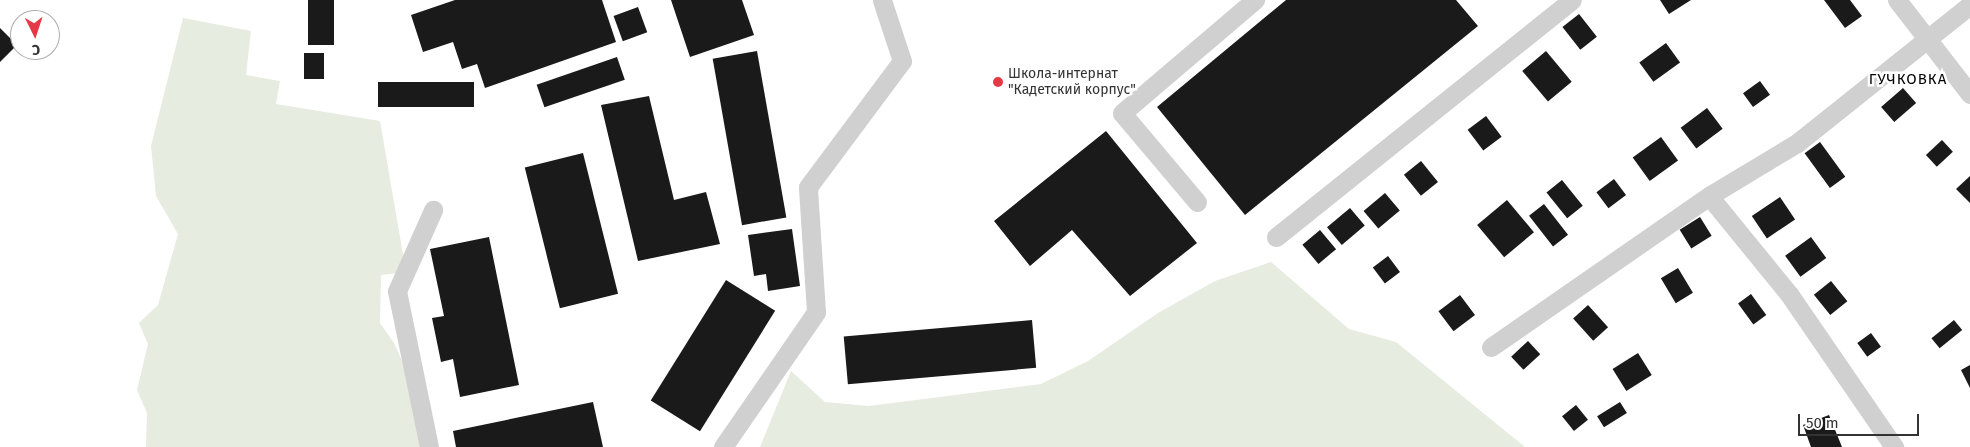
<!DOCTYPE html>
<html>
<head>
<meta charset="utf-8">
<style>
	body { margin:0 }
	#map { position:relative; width:1970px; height:447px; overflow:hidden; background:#fff; font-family:"Fira Sans",sans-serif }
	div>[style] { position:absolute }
	.green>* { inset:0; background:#e6ecdf }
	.building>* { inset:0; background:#1a1a1a; transform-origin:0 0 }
	.minor>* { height:19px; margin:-9.5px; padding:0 9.5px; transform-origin:9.5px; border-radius:9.5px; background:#d0d0d0 }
	.dots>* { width:14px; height:14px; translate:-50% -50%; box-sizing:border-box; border:2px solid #fff; border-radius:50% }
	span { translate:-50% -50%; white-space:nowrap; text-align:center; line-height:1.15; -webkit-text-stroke:5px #fff; paint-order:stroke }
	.poi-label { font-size:14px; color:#333 }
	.left { translate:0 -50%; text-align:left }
	.neighbourhood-label { font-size:15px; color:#000; letter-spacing:1px }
	.north { position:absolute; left:10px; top:10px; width:50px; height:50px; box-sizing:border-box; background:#fff; border:1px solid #adadad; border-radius:50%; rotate:176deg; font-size:14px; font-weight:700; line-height:20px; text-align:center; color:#333 }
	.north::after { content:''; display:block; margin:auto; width:18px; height:22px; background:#e63946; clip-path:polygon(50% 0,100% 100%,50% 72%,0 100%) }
	.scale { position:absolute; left:1798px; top:414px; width:121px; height:22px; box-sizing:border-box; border:2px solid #333; border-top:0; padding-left:6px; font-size:15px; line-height:18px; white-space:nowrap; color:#333; -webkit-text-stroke:4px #fff; paint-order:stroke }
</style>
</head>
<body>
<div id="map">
	<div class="green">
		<i style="clip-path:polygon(183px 18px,251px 31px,246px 75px,280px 81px,276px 104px,380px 121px,406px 272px,381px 275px,380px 323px,394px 343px,415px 390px,420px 447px,146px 447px,147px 413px,137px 390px,148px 344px,139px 323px,158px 305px,178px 234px,156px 196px,151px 146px)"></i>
		<i style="clip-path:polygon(1271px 262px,1349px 329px,1396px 342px,1525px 447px,760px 447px,791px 371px,825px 402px,869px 406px,1041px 384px,1088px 361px,1158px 313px,1215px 281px)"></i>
	</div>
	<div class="building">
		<i style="left:308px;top:0;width:26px;height:45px"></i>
		<i style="clip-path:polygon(455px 0,602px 0,616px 42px,485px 88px,477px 64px,462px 69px,453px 42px,423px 52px,411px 15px)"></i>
		<i style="clip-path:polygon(671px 0,742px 0,754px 35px,690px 57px)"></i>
		<i style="clip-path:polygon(1286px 0,1456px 0,1478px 26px,1245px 215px,1157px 107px)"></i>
		<i style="clip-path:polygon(1660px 0,1691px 0,1669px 14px)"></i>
		<i style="clip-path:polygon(1824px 0,1850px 0,1862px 16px,1845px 28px)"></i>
		<i style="left:638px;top:7px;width:27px;height:26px;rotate:70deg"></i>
		<i style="left:1579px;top:14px;width:29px;height:21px;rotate:52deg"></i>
		<i style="clip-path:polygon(0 28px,17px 45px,0 62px)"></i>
		<i style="left:1666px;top:43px;width:24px;height:33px;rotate:54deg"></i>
		<i style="left:757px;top:51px;width:169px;height:45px;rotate:80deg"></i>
		<i style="left:1546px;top:51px;width:40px;height:31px;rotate:50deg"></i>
		<i style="left:304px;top:53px;width:20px;height:26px"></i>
		<i style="left:617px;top:57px;width:24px;height:85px;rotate:71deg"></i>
		<i style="left:1760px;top:81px;width:17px;height:21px;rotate:54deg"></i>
		<i style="left:378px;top:82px;width:96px;height:25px"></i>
		<i style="left:1903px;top:88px;width:20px;height:29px;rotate:49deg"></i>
		<i style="clip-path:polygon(649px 96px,674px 200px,706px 192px,720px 244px,638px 261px,601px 105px)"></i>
		<i style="left:1707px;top:108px;width:26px;height:33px;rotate:53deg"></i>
		<i style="left:1486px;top:116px;width:26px;height:23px;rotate:53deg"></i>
		<i style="clip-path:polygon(1106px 131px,1197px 243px,1130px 296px,1072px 230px,1030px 266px,994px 221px)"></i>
		<i style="left:1661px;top:137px;width:29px;height:35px;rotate:54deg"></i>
		<i style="left:1942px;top:140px;width:16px;height:22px;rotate:47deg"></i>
		<i style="left:1820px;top:142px;width:43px;height:19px;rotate:54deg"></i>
		<i style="left:583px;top:153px;width:145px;height:60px;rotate:76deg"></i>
		<i style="left:1421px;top:161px;width:27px;height:22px;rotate:51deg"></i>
		<i style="clip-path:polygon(1970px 176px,1970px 203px,1956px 189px)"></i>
		<i style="left:1614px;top:179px;width:20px;height:22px;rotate:53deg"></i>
		<i style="left:1562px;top:180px;width:33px;height:20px;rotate:51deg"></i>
		<i style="left:1385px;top:193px;width:23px;height:28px;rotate:50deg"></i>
		<i style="left:1780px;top:197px;width:27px;height:34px;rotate:56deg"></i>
		<i style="left:1507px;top:200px;width:42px;height:39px;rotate:50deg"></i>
		<i style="left:1544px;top:204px;width:39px;height:19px;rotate:52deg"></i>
		<i style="left:1350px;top:208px;width:23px;height:30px;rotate:50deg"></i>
		<i style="left:1700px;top:217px;width:22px;height:24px;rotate:58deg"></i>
		<i style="clip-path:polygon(792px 229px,800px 286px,768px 291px,766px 274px,754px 276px,748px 235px)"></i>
		<i style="left:1320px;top:230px;width:25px;height:23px;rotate:50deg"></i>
		<i style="clip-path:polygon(489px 237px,519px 385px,460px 397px,453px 359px,441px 362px,432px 318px,444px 316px,430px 249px)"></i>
		<i style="left:1811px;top:237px;width:26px;height:32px;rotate:54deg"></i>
		<i style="left:1388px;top:256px;width:20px;height:19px;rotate:53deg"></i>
		<i style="left:1678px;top:268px;width:29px;height:20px;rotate:59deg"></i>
		<i style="left:726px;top:280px;width:58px;height:142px;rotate:32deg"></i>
		<i style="left:1831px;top:281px;width:26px;height:22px;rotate:51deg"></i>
		<i style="left:1751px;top:294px;width:26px;height:16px;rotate:54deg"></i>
		<i style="left:1460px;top:295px;width:25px;height:27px;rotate:53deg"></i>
		<i style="left:1588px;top:305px;width:30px;height:20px;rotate:48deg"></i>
		<i style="left:1032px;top:320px;width:48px;height:189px;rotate:85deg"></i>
		<i style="left:1954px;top:320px;width:13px;height:29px;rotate:51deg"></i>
		<i style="left:1871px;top:333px;width:17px;height:17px;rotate:54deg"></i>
		<i style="left:1528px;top:341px;width:18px;height:23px;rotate:47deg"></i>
		<i style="left:1638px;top:353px;width:26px;height:30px;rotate:58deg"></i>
		<i style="clip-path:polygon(1970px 365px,1970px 388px,1961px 370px)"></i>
		<i style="clip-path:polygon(593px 402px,603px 447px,456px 447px,453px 431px)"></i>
		<i style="left:1620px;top:402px;width:13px;height:27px;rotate:58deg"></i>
		<i style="left:1576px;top:405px;width:19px;height:18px;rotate:51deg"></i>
		<i style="clip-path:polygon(1829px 415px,1842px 447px,1811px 447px,1803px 425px)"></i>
	</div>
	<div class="minor">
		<i style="left:1897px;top:0;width:119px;rotate:52.2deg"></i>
		<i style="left:1709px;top:196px;width:127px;rotate:50.8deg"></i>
		<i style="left:1789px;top:294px;width:186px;rotate:55.5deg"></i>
		<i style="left:1197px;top:202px;width:116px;rotate:-130.1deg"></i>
		<i style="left:1122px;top:113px;width:175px;rotate:-40.4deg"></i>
		<i style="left:1276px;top:237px;width:379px;rotate:-38.7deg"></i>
		<i style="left:1491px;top:347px;width:265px;rotate:-34.7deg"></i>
		<i style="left:1709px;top:196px;width:103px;rotate:-31.1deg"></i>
		<i style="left:1797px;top:143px;width:221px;rotate:-38.6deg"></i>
		<i style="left:429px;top:447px;width:159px;rotate:-101.6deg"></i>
		<i style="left:397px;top:291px;width:89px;rotate:-66deg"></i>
		<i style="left:723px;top:447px;width:164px;rotate:-55.4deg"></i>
		<i style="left:816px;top:312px;width:125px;rotate:-93.7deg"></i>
		<i style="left:808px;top:187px;width:157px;rotate:-53.3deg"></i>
		<i style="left:902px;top:61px;width:64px;rotate:-108.2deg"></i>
	</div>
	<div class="dots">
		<i style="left:998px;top:82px;background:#e63946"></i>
	</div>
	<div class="poi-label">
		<span class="left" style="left:1008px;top:82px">Школа-интернат<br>"Кадетский корпус"</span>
	</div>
	<div class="neighbourhood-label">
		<span style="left:1908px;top:80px">ГУЧКОВКА</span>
	</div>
	<div class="north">С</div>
	<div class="scale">50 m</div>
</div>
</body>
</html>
